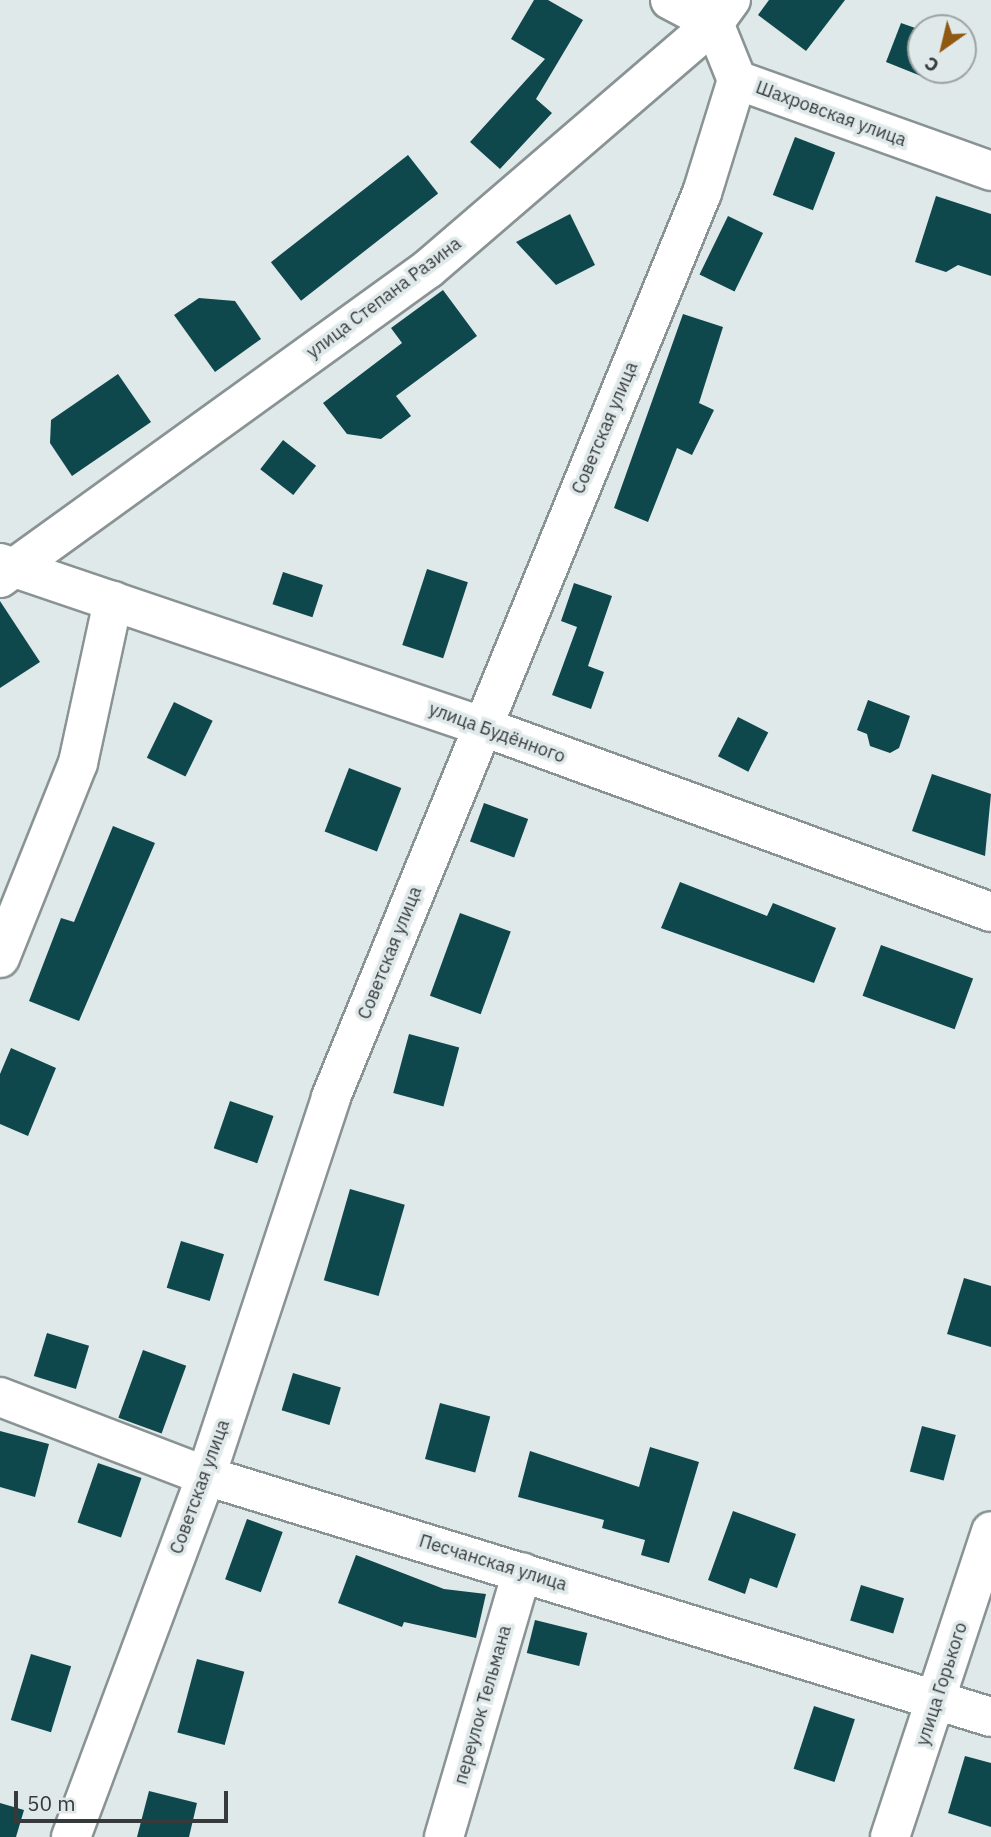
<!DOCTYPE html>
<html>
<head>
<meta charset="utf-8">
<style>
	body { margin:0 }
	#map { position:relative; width:991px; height:1837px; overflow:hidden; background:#e0e9ea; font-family:"IBM Plex Sans",sans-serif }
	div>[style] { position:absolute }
	.building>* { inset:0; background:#0e484d; transform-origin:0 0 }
	.roads { filter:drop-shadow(2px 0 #8a9394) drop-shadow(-2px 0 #8a9394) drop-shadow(0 2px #8a9394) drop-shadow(0 -2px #8a9394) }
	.minor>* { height:38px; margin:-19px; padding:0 19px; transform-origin:19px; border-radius:19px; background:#fff }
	span { translate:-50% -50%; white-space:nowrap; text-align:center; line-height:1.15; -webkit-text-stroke:7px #e0e9ea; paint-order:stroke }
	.street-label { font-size:18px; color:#363a3b }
	.north { position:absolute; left:907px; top:14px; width:70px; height:70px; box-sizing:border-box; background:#e0e9ea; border:2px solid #9ca3a4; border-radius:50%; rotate:214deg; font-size:19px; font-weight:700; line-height:28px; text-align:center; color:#363a3b }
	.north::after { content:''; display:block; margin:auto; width:24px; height:32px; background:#905811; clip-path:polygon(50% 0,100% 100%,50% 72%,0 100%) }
	.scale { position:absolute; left:14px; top:1791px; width:214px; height:32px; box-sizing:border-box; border:4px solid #363a3b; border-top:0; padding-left:9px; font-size:21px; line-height:24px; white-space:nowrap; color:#363a3b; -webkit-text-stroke:5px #e0e9ea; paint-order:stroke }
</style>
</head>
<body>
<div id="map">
	<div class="building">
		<i style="clip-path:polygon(534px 0,548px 0,583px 20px,536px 99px,552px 113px,500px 169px,470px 142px,545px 59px,511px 39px)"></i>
		<i style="clip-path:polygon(769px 0,845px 0,806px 51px,758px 15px)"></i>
		<i style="clip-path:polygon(901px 23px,921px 30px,921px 76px,886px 62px)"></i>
		<i style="left:795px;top:137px;width:43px;height:62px;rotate:21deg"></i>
		<i style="left:408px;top:155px;width:49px;height:174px;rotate:52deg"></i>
		<i style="clip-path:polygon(936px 196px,991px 214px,991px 276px,958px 265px,946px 272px,915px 262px)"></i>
		<i style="clip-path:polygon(570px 214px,595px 265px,556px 285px,516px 242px)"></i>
		<i style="left:728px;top:216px;width:39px;height:65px;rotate:26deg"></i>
		<i style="clip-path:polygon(443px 290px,477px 336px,396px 396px,411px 416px,381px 439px,347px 434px,323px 403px,402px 343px,391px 328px)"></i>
		<i style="clip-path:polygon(199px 298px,235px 301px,261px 339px,215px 372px,174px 315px)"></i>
		<i style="clip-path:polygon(683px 314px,723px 327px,699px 403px,714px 410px,692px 455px,677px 448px,648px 522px,614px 508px)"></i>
		<i style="clip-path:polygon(118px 374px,151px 422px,72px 476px,50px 443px,51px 420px)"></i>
		<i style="left:283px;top:440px;width:42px;height:37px;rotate:38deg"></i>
		<i style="left:427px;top:569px;width:43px;height:80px;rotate:18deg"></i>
		<i style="left:283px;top:572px;width:42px;height:34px;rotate:18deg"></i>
		<i style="clip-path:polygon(574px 583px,612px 596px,588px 666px,604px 672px,591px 709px,552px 695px,577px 627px,561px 621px)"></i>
		<i style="clip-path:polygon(0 601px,40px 662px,0 688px)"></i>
		<i style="clip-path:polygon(868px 700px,910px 716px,899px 748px,890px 753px,870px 746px,867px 734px,857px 730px)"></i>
		<i style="left:174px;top:702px;width:43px;height:62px;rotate:26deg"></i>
		<i style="left:738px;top:717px;width:34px;height:44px;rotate:27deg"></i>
		<i style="left:349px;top:768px;width:56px;height:68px;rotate:21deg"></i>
		<i style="clip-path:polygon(932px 774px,991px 794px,985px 856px,912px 831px)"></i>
		<i style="left:484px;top:803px;width:47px;height:41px;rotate:20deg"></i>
		<i style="clip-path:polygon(113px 826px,155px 843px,79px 1021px,29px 1001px,61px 918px,74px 922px)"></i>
		<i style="clip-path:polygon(680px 882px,767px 916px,773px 903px,836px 928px,814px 983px,661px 928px)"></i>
		<i style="left:460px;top:913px;width:54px;height:88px;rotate:20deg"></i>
		<i style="left:881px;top:945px;width:98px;height:54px;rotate:20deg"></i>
		<i style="left:409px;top:1034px;width:52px;height:61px;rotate:15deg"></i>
		<i style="clip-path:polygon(11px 1048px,56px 1068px,28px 1136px,0 1124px,0 1074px)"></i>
		<i style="left:230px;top:1101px;width:46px;height:50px;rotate:19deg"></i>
		<i style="left:350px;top:1189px;width:57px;height:95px;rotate:16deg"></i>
		<i style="left:181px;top:1241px;width:45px;height:49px;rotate:17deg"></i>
		<i style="clip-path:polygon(964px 1278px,991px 1286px,991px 1347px,947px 1334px)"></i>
		<i style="left:47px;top:1333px;width:44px;height:45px;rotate:17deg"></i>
		<i style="left:143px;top:1350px;width:46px;height:72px;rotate:20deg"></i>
		<i style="left:293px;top:1373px;width:50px;height:39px;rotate:17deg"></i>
		<i style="left:440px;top:1403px;width:52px;height:58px;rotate:15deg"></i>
		<i style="left:922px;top:1426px;width:35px;height:47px;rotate:15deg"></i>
		<i style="clip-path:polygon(0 1431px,49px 1444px,35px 1497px,0 1487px)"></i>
		<i style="clip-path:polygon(650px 1447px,699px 1462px,669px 1563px,641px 1555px,645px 1540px,602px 1528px,604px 1520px,518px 1497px,530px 1451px,639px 1487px)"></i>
		<i style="left:98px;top:1463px;width:46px;height:63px;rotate:19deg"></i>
		<i style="clip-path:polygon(733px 1511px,796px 1534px,777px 1588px,750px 1578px,745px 1594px,708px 1580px)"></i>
		<i style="left:247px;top:1519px;width:38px;height:64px;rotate:20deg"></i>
		<i style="clip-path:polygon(356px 1555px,444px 1589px,486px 1594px,476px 1638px,404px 1622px,402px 1627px,338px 1603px)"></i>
		<i style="left:861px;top:1585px;width:45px;height:37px;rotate:17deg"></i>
		<i style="left:535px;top:1620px;width:54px;height:34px;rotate:14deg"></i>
		<i style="left:31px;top:1654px;width:42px;height:69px;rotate:17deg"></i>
		<i style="left:197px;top:1659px;width:49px;height:76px;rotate:15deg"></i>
		<i style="left:814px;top:1706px;width:43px;height:66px;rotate:18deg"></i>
		<i style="clip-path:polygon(965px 1756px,991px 1763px,991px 1827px,948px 1813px)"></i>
		<i style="clip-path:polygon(149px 1791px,197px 1803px,189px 1837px,137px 1837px)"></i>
		<i style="clip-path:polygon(0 1803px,24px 1810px,16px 1837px,0 1837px)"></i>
	</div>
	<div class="roads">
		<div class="minor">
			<i style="left:670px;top:0;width:50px;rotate:27.6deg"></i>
			<i style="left:714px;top:23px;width:61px;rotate:68deg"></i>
			<i style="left:737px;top:80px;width:270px;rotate:19.7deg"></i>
			<i style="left:0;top:563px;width:508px;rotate:18.72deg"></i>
			<i style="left:481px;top:726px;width:543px;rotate:20.04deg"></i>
			<i style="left:0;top:578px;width:528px;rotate:-35.83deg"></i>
			<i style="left:428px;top:269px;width:377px;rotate:-40.7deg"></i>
			<i style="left:714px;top:23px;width:29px;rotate:-54deg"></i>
			<i style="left:0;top:958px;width:210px;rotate:-68.2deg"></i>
			<i style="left:78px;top:763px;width:166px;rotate:-77.8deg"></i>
			<i style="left:0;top:1397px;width:221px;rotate:21deg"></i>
			<i style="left:206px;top:1476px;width:821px;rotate:17.07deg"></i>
			<i style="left:71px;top:1837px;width:385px;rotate:-69.5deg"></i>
			<i style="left:206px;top:1476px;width:399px;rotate:-71.7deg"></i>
			<i style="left:331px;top:1097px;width:977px;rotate:-67.69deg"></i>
			<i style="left:702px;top:193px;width:118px;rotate:-72.8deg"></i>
			<i style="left:444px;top:1837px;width:276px;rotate:-73.6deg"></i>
			<i style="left:890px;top:1837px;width:322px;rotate:-71.7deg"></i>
		</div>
	</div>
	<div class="street-label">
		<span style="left:831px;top:114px;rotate:20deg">Шахровская улица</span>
		<span style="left:384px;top:298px;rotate:-37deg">улица Степана Разина</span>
		<span style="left:605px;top:428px;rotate:-67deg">Советская улица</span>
		<span style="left:497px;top:733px;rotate:20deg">улица Будённого</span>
		<span style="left:390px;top:953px;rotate:-68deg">Советская улица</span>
		<span style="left:200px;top:1487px;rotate:-70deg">Советская улица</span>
		<span style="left:493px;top:1563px;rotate:17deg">Песчанская улица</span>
		<span style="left:942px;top:1684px;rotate:-72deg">улица Горького</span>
		<span style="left:483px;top:1705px;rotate:-74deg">переулок Тельмана</span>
	</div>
	<div class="north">С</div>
	<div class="scale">50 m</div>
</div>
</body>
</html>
